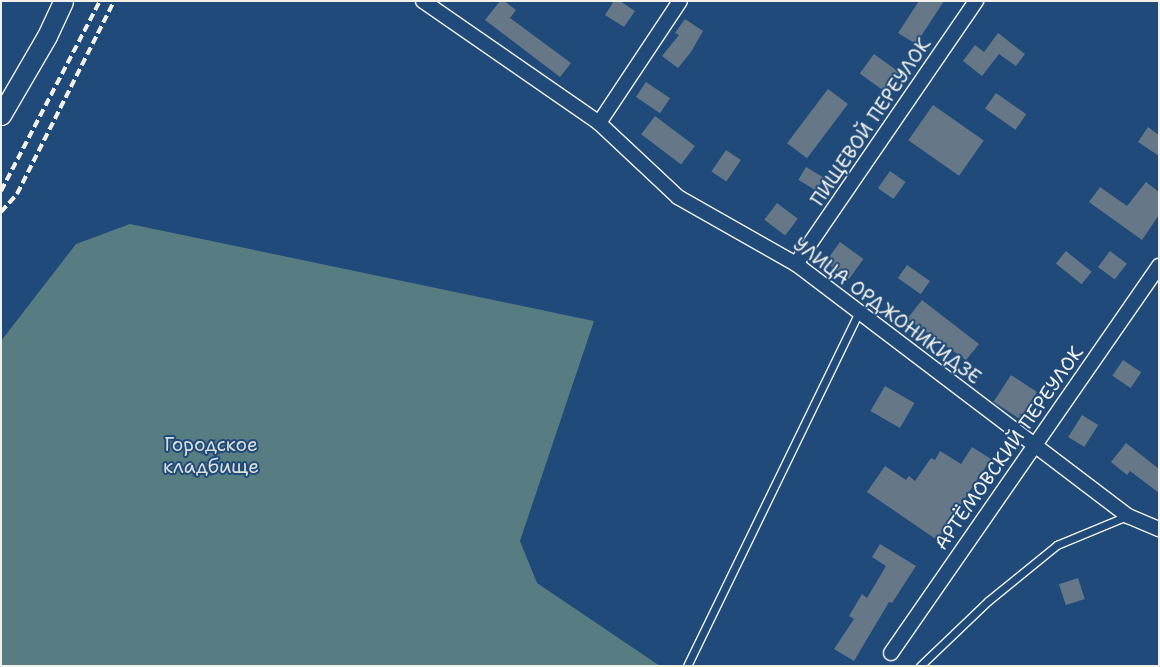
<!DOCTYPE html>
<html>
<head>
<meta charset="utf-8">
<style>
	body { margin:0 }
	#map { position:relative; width:1160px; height:667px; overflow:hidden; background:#1f4a7a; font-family:"Shantell Sans",sans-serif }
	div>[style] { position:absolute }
	.green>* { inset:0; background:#577c82 }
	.building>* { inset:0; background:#667887; transform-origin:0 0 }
	.roads { filter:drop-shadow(1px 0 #f4f1e8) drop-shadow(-1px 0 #f4f1e8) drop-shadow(0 1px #f4f1e8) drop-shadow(0 -1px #f4f1e8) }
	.lane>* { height:7px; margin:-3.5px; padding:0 3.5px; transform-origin:3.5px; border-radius:3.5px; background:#1f4a7a }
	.street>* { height:14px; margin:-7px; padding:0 7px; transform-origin:7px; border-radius:7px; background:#1f4a7a }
	.secondary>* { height:19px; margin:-9.5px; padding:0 9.5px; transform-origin:9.5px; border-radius:9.5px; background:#1f4a7a }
	.rail>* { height:4px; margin-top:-2px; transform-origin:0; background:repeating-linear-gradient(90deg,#f4f1e8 0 8px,transparent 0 12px) }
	span { translate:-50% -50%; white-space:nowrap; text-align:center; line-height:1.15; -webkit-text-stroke:4px #1f4a7a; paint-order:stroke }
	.street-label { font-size:19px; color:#f4f1e8 }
	.park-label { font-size:19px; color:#dcdfd9 }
	.frame { position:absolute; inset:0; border:2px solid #f4f1e8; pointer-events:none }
</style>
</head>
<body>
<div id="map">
	<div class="green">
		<i style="clip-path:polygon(130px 224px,594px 321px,520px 541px,537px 583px,660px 666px,1px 666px,1px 341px,76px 244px)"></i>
	</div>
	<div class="building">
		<i style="clip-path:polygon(500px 1px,504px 1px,516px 10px,510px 18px,571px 63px,560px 77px,485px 20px)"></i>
		<i style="clip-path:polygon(614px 1px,620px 1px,635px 11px,624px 27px,605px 15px)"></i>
		<i style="clip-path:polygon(919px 1px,944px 1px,916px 44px,898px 33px)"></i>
		<i style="clip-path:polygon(685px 19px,703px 31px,691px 52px,678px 68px,662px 56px,679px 35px,675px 33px)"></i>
		<i style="clip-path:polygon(998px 33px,1025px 54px,1016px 66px,999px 54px,982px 76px,963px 61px,975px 45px,984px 52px)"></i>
		<i style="left:874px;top:54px;width:31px;height:24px;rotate:36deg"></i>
		<i style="left:646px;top:82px;width:29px;height:18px;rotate:34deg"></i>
		<i style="left:828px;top:89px;width:25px;height:68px;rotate:37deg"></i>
		<i style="left:996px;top:93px;width:37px;height:19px;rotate:35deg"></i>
		<i style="left:933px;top:105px;width:62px;height:43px;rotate:35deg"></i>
		<i style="left:655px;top:116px;width:50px;height:23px;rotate:37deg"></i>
		<i style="clip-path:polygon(1148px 127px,1159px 135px,1159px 156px,1138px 142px)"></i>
		<i style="left:726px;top:150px;width:18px;height:26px;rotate:34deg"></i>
		<i style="left:806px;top:167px;width:21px;height:15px;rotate:31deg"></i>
		<i style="left:890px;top:171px;width:19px;height:21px;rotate:35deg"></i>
		<i style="clip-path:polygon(1146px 182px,1159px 192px,1159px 215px,1142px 240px,1089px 202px,1100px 187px,1127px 206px)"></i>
		<i style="left:777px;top:203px;width:26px;height:21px;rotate:37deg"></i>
		<i style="left:840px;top:242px;width:29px;height:25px;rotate:36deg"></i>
		<i style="left:1066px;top:251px;width:33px;height:16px;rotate:39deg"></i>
		<i style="left:1110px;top:251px;width:21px;height:20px;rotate:37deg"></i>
		<i style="left:907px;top:265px;width:28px;height:16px;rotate:35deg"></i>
		<i style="clip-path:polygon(922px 300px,979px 344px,966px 360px,907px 319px)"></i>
		<i style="left:1123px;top:360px;width:22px;height:19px;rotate:34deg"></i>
		<i style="left:1011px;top:375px;width:31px;height:32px;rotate:33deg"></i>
		<i style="left:885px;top:386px;width:34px;height:29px;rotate:30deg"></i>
		<i style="left:1082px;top:415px;width:19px;height:26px;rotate:32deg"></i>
		<i style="clip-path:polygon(1126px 443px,1159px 469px,1159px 493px,1130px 471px,1127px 475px,1111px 462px)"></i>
		<i style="clip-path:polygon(972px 447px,991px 459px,937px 540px,867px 492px,885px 466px,906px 480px,909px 476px,915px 481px,931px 458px,935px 460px,940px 451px,961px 464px)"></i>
		<i style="clip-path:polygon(880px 544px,916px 566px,892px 603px,889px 602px,854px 661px,834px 649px,854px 619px,849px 616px,862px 594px,867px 598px,886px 566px,872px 557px)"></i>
		<i style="left:1078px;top:578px;width:22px;height:20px;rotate:72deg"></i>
	</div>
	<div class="roads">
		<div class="lane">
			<i style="left:687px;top:666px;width:394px;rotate:-64.1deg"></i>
			<i style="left:920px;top:666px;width:94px;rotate:-43.7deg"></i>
			<i style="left:988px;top:601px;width:89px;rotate:-39.1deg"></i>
			<i style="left:1057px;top:545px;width:76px;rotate:-22.5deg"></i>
		</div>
		<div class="street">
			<i style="left:423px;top:1px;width:214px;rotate:34.7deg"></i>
			<i style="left:599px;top:123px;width:108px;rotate:43.1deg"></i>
			<i style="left:678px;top:197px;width:136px;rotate:29.6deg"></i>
			<i style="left:796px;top:264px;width:417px;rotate:37.2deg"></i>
			<i style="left:1128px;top:516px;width:34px;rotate:23deg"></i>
			<i style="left:599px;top:123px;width:146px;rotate:-56.4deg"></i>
			<i style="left:796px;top:264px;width:319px;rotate:-55.6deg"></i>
			<i style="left:891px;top:653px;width:471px;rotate:-55.3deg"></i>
		</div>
		<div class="secondary">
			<i style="left:1px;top:115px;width:91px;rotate:-59.8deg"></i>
			<i style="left:47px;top:36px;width:38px;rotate:-65deg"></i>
		</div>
	</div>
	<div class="rail">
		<i style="left:1px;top:191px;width:214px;rotate:-62.5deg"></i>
		<i style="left:1px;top:212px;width:24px;rotate:-48deg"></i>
		<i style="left:17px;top:194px;width:216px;rotate:-63.3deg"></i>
	</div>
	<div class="street-label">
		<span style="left:871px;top:122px;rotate:-56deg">ПИЩЕВОЙ ПЕРЕУЛОК</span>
		<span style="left:887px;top:311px;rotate:37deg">УЛИЦА ОРДЖОНИКИДЗЕ</span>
		<span style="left:1009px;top:448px;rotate:-55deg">АРТЁМОВСКИЙ ПЕРЕУЛОК</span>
	</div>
	<div class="park-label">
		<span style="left:211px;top:456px">Городское<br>кладбище</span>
	</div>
	<div class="frame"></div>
</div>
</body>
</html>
